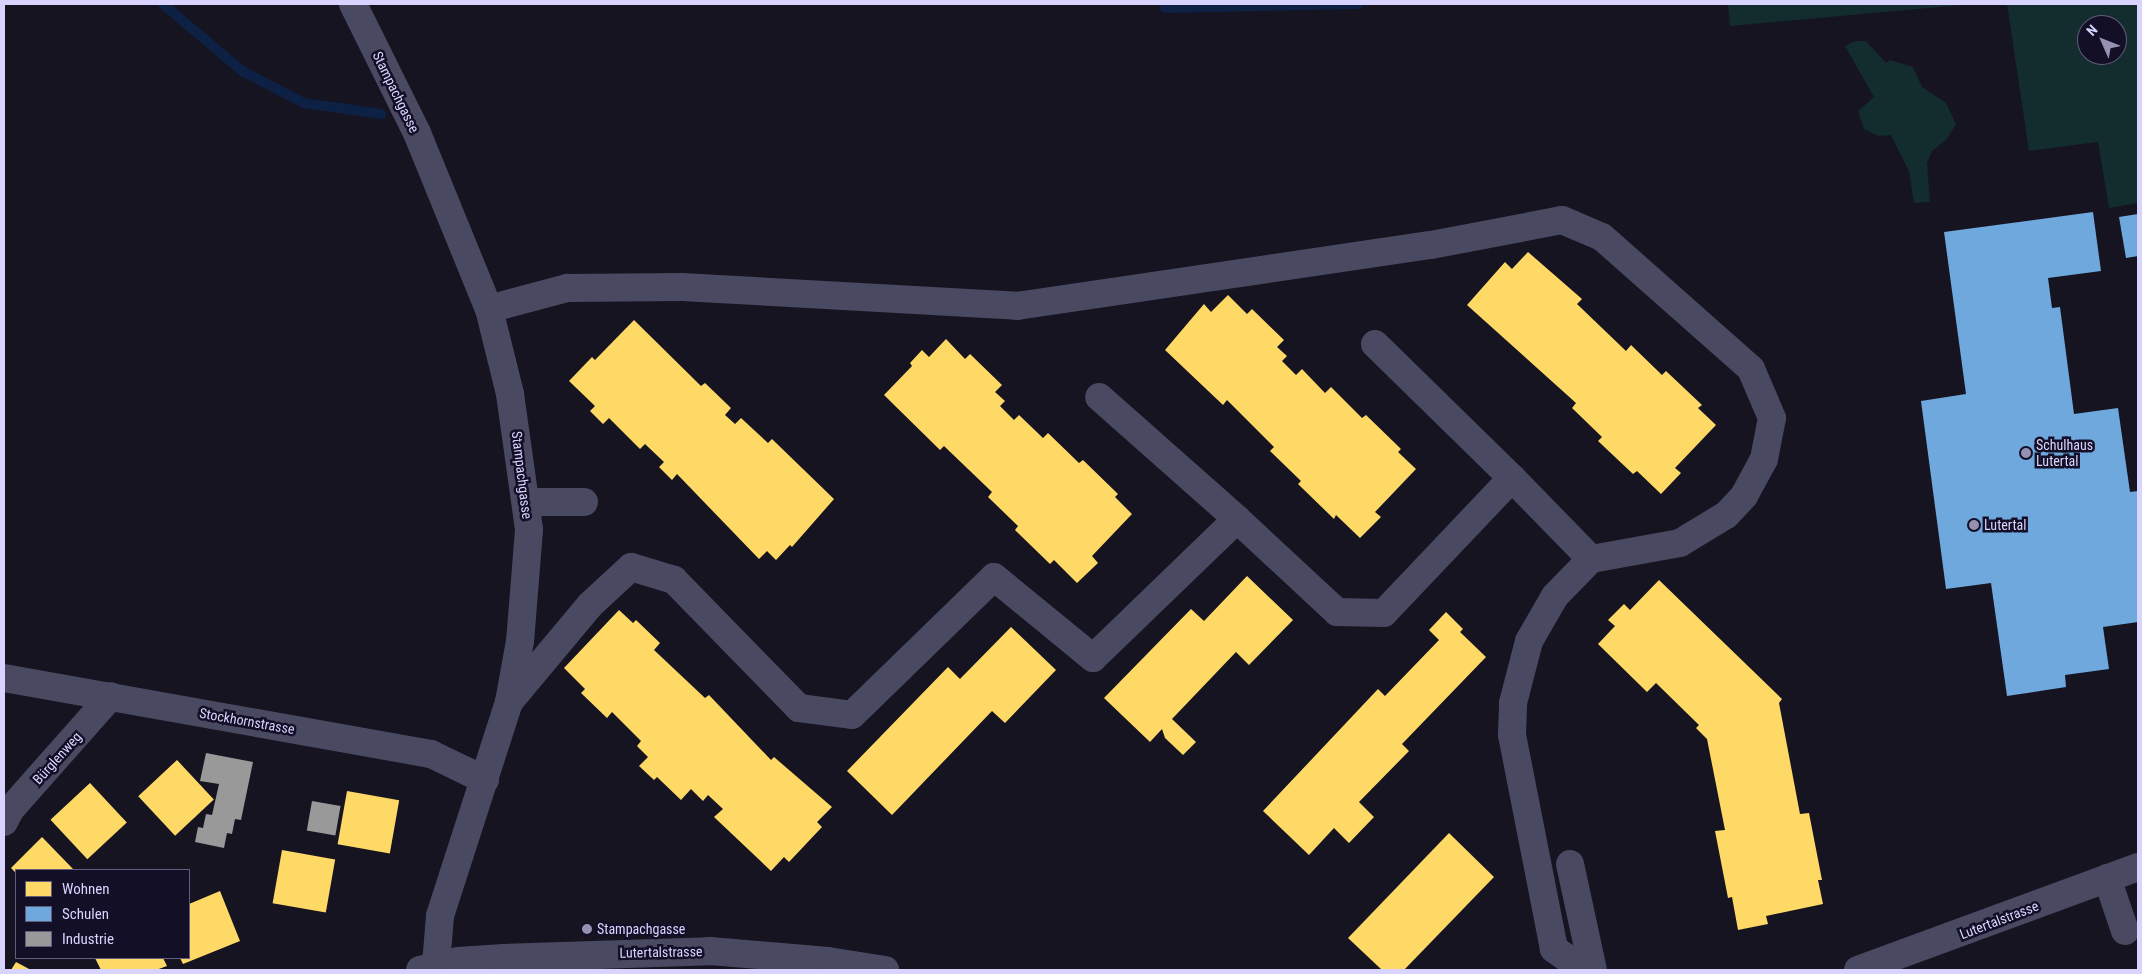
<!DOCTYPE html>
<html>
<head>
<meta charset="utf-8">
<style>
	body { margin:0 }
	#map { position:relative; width:2142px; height:974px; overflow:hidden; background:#161421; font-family:"Roboto Condensed",sans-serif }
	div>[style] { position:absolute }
	.green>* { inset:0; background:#132c2d }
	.homes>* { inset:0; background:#ffd966; transform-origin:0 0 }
	.schools>* { inset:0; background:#6fa8dc }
	.industry>* { inset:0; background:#999; transform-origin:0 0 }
	.stream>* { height:10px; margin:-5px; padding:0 5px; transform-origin:5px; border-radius:5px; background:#0d2144 }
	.minor>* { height:28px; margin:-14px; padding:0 14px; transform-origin:14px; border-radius:14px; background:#4a4962 }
	.dots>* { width:14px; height:14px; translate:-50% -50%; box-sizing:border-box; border:2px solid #130f26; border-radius:50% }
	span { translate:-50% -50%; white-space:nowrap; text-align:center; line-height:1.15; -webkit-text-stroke:5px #130f26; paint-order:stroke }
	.street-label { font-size:14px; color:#d9d4ff }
	.poi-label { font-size:14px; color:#d9d4ff }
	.left { translate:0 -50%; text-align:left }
	.frame { position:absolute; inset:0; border:5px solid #d9d4ff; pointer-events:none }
	.legend { position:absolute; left:15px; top:869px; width:175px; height:90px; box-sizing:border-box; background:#130f26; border:1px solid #625e7d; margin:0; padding:6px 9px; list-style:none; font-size:15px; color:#d9d4ff }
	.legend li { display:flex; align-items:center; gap:10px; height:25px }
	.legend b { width:25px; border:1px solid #625e7d }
	.north { position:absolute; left:2077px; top:15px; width:50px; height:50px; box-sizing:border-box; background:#130f26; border:1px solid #625e7d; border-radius:50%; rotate:314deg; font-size:14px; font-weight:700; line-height:20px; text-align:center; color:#d9d4ff }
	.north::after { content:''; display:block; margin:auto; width:18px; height:22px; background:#9591b1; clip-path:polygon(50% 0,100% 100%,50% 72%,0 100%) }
</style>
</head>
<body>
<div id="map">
	<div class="green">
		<i style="clip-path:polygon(1728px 4px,1972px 4px,1730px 26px)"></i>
		<i style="clip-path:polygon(evenodd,2007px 4px,2138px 4px,2138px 203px,2109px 208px,2098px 142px,2029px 151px,2007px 4px,2087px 25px,2117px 25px,2117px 55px,2087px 55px,2087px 25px)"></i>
		<i style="clip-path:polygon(1855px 41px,1866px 41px,1886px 63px,1890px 60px,1913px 67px,1922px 87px,1946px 103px,1956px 124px,1946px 140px,1932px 151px,1927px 163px,1930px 202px,1914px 203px,1909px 171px,1891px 135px,1879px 136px,1864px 129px,1858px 111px,1874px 97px,1845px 46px)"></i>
	</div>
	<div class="homes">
		<i style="clip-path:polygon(1528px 252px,1582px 299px,1577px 304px,1626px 351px,1631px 345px,1662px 375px,1666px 371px,1702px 405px,1698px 408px,1716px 425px,1675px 468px,1681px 473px,1661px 494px,1637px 471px,1633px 474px,1598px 441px,1602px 437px,1572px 408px,1576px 403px,1467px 305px,1505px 262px,1512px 269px)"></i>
		<i style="clip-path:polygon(1228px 295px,1247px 314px,1252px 309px,1284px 340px,1277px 347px,1287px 356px,1282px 361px,1296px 375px,1302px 369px,1325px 393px,1331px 387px,1362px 418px,1366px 415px,1401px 449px,1398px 452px,1416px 469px,1375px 512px,1381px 517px,1360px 538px,1336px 515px,1334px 519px,1298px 484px,1301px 481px,1270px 451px,1274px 447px,1227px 400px,1223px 405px,1165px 350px,1204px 304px,1211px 312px)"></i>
		<i style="clip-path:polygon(634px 320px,701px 386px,705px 383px,731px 408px,725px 415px,735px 424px,741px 418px,768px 443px,772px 439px,834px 499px,792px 547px,790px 545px,776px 560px,767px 551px,759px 559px,677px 474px,672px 480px,659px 467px,664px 462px,645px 444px,640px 449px,609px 418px,603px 424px,590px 411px,595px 406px,569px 381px,592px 357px,595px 360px)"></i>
		<i style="clip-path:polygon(946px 339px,965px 359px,970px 354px,1002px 385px,995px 392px,1005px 401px,1000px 406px,1014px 420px,1019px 415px,1043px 438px,1048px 433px,1079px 463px,1083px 460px,1118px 494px,1115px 497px,1132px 514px,1092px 556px,1098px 563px,1077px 583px,1054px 560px,1050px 564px,1015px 530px,1018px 526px,988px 497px,992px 492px,944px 446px,940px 450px,884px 395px,912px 366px,910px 363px,922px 350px,929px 357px)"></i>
		<i style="clip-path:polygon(1247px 576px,1293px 620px,1249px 665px,1236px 652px,1172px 719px,1196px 742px,1183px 755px,1165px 738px,1162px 729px,1150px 742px,1104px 698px,1191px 609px,1204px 621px)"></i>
		<i style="clip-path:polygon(1659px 580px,1782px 699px,1779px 703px,1800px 814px,1809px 813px,1822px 880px,1818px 880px,1823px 904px,1766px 916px,1768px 924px,1738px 930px,1732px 897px,1728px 898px,1715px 831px,1725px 830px,1707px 739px,1696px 728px,1699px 725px,1656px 683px,1647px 692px,1598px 644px,1615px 626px,1608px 620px,1624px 604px,1630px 610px)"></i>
		<i style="clip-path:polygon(619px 610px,633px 623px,636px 620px,660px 643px,654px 650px,705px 698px,709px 695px,771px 760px,774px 757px,832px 807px,817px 822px,822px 827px,789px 862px,784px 857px,771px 871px,714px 817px,723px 809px,708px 795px,703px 801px,691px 789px,681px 800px,657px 777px,654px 780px,639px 766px,648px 757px,637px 746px,641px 741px,612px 712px,607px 718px,581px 693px,585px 689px,564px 668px)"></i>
		<i style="clip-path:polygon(1446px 612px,1463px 629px,1460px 632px,1486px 657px,1402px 744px,1409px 751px,1359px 802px,1374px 817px,1349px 843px,1334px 828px,1309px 855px,1263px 811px,1378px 689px,1385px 696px,1439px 640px,1429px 630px)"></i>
		<i style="clip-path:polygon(1011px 627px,1056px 670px,1005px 723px,992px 711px,892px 815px,847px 771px,948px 667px,960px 679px)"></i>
		<i style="left:177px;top:760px;width:54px;height:53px;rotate:47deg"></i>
		<i style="left:90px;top:783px;width:54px;height:54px;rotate:47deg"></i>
		<i style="left:347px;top:791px;width:53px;height:54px;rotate:10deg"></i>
		<i style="clip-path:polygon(1449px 833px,1494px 877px,1404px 970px,1382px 970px,1348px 938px)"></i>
		<i style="clip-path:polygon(42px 837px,74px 870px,16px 870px,16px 873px,11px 868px)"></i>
		<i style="left:282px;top:850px;width:54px;height:54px;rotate:10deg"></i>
		<i style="clip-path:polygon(220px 891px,240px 941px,183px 964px,180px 958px,189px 958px,189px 904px)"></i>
		<i style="clip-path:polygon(95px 958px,163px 958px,167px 966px,156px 970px,101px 970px)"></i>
		<i style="clip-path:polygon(16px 962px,31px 970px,11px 970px)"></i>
	</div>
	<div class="schools">
		<i style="clip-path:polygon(2093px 212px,2101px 271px,2048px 278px,2052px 308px,2060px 307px,2074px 414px,2118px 408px,2130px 492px,2138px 491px,2138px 622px,2103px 627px,2109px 669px,2065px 675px,2066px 687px,2007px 696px,1991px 583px,1946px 589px,1921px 401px,1966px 394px,1944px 232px)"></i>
		<i style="clip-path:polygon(2138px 214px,2138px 256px,2126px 258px,2119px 217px)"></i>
	</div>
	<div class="industry">
		<i style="clip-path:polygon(206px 753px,253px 762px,241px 820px,235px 819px,232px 834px,227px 833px,224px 848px,195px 842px,198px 827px,203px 828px,206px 814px,212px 815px,219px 784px,200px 781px)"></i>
		<i style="left:312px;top:801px;width:29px;height:30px;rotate:10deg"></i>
	</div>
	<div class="stream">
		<i style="left:163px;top:4px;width:104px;rotate:40.3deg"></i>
		<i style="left:242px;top:71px;width:70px;rotate:27.3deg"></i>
		<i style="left:304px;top:103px;width:78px;rotate:8.1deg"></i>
		<i style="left:1165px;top:8px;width:193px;rotate:-1.2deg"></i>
	</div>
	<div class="minor">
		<i style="left:353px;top:4px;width:144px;rotate:63.6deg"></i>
		<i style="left:417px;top:133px;width:190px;rotate:67.8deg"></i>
		<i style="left:489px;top:309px;width:88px;rotate:76.1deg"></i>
		<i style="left:510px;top:394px;width:137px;rotate:82deg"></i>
		<i style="left:529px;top:530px;width:111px;rotate:94.6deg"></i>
		<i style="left:520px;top:641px;width:62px;rotate:100.2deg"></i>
		<i style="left:509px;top:702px;width:225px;rotate:107.9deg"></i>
		<i style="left:440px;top:916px;width:49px;rotate:94.7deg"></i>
		<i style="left:489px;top:309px;width:81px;rotate:-15.1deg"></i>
		<i style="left:567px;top:288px;width:115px;rotate:-0.5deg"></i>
		<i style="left:682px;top:287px;width:336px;rotate:3.2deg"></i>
		<i style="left:1017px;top:306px;width:418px;rotate:-8.4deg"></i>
		<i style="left:1431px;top:245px;width:133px;rotate:-10.8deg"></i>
		<i style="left:1562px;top:220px;width:43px;rotate:23deg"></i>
		<i style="left:1602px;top:237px;width:199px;rotate:41.5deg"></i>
		<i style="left:1751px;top:369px;width:53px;rotate:66.8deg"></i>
		<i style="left:1772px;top:418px;width:42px;rotate:101deg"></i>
		<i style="left:1764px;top:459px;width:42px;rotate:118.4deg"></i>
		<i style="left:1744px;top:496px;width:26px;rotate:133deg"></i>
		<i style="left:1726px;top:515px;width:54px;rotate:148.7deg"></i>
		<i style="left:1680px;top:543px;width:90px;rotate:169.8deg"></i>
		<i style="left:1591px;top:559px;width:113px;rotate:-134.3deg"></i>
		<i style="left:1512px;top:478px;width:186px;rotate:133.5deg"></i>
		<i style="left:1384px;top:613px;width:47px;rotate:-178.8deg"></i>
		<i style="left:1337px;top:612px;width:137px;rotate:-137.1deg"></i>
		<i style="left:1237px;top:519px;width:184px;rotate:-138.5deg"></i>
		<i style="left:1375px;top:344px;width:192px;rotate:44.4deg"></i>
		<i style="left:526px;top:502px;width:58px"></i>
		<i style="left:4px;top:678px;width:434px;rotate:10.1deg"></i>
		<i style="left:431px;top:754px;width:60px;rotate:25.7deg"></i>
		<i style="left:509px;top:702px;width:126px;rotate:-50.1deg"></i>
		<i style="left:590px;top:605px;width:56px;rotate:-42.8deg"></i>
		<i style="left:631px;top:567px;width:45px;rotate:16.8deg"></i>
		<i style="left:674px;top:580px;width:179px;rotate:45.7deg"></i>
		<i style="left:799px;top:708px;width:53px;rotate:7.5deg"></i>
		<i style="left:852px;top:715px;width:198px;rotate:-44.2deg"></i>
		<i style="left:994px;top:577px;width:128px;rotate:39.3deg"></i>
		<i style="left:1093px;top:658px;width:200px;rotate:-44deg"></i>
		<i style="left:4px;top:822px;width:13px;rotate:-63deg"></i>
		<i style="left:10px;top:810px;width:152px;rotate:-48.5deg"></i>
		<i style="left:1570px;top:864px;width:108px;rotate:77.8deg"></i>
		<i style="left:2107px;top:878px;width:56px;rotate:71.2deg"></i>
		<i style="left:420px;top:970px;width:39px;rotate:-13deg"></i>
		<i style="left:458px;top:961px;width:46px;rotate:-3.7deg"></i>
		<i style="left:504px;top:958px;width:206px;rotate:-1.9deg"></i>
		<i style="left:710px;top:951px;width:118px;rotate:4.8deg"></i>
		<i style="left:828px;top:961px;width:58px;rotate:9deg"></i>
		<i style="left:1584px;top:970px;width:37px;rotate:-145deg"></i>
		<i style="left:1554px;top:949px;width:218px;rotate:-101.1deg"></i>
		<i style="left:1512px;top:735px;width:32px;rotate:-88deg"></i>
		<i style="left:1513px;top:703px;width:64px;rotate:-75.5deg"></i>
		<i style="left:1529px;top:641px;width:52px;rotate:-60deg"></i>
		<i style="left:1555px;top:596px;width:52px;rotate:-45.8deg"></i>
		<i style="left:1858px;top:970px;width:298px;rotate:-20.2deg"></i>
	</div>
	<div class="dots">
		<i style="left:2026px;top:453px;background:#9591b1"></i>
		<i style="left:1974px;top:525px;background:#9591b1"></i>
		<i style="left:587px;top:929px;background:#9591b1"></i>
	</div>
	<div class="street-label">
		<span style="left:396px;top:92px;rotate:64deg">Stampachgasse</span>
		<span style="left:522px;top:475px;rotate:83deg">Stampachgasse</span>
		<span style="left:247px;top:721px;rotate:10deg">Stockhornstrasse</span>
		<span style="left:57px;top:758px;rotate:-48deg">Bürglenweg</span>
		<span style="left:1999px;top:920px;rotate:-21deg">Lutertalstrasse</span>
		<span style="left:661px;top:952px;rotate:-1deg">Lutertalstrasse</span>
	</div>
	<div class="poi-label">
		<span class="left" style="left:2036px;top:453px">Schulhaus<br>Lutertal</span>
		<span class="left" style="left:1984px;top:525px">Lutertal</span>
		<span class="left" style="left:597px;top:929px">Stampachgasse</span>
	</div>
	<div class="frame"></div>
	<ul class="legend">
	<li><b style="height:14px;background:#ffd966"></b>Wohnen</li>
	<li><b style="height:14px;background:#6fa8dc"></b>Schulen</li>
	<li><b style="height:14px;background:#999"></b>Industrie</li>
	</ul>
	<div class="north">N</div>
</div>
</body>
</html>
